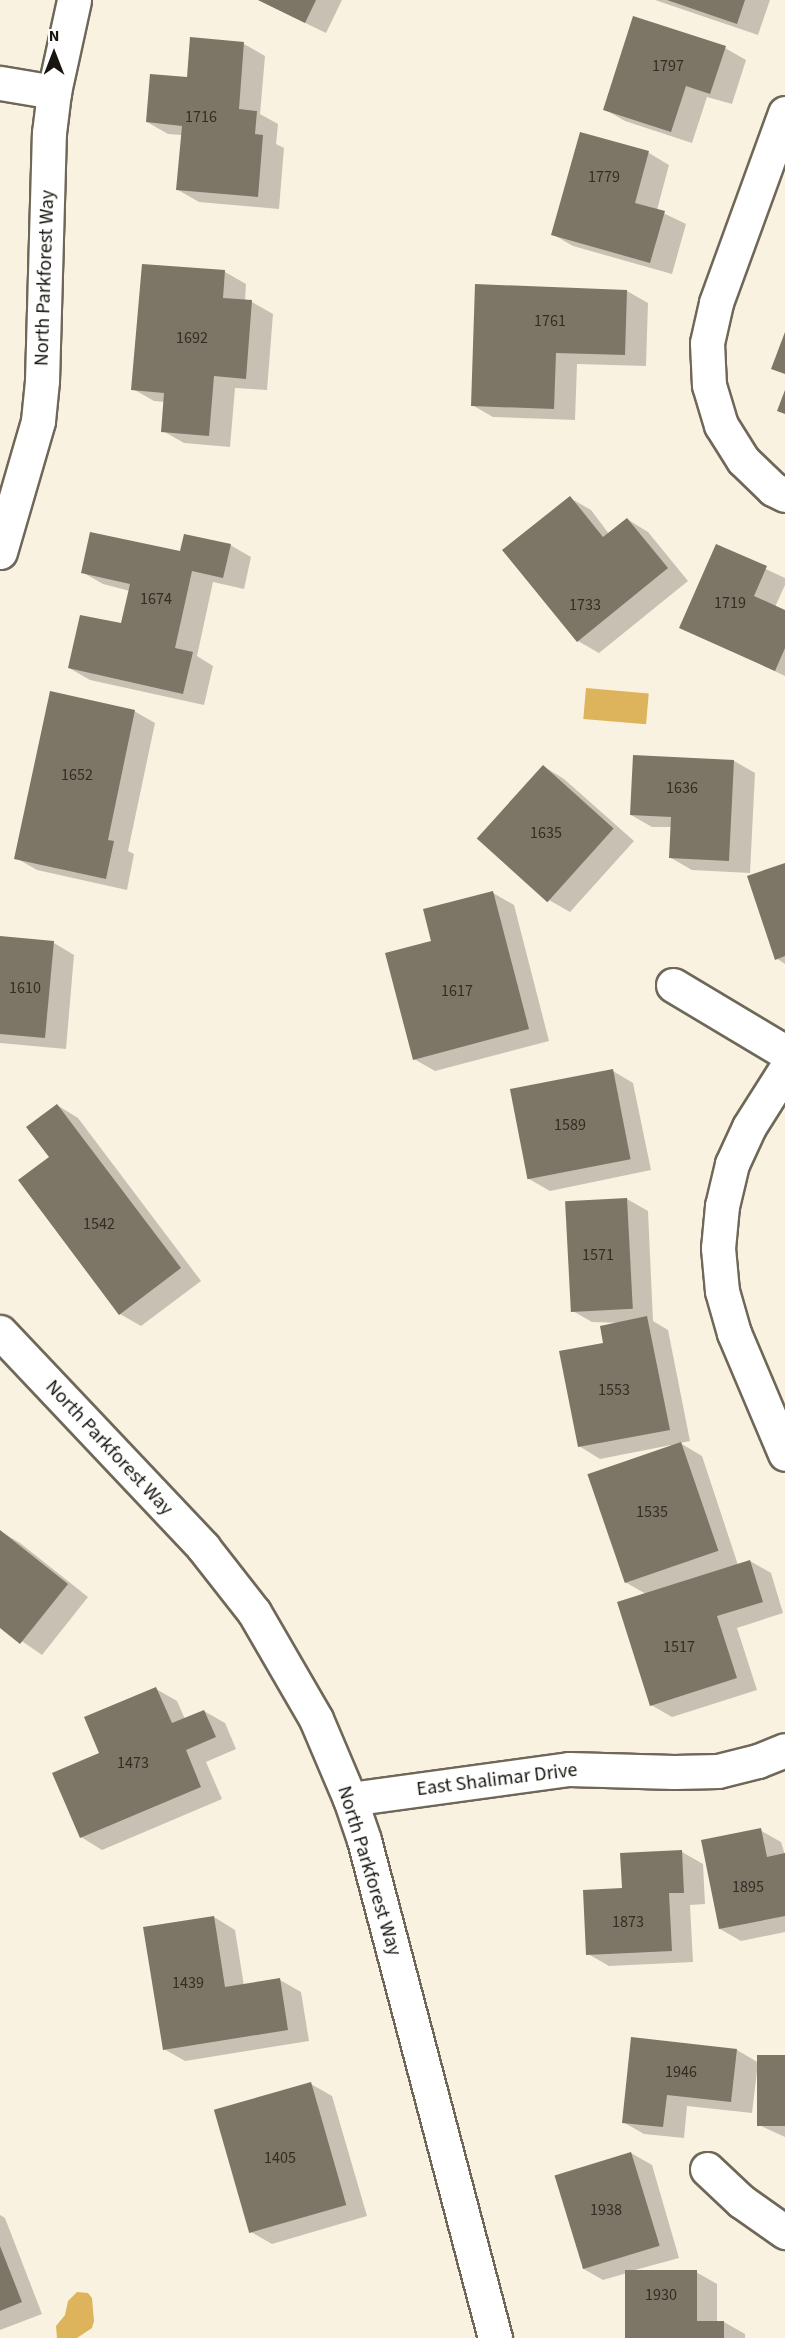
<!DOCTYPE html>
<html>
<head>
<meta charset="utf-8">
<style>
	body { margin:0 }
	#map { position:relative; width:785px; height:2338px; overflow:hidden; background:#faf2e0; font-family:"Source Sans 3",sans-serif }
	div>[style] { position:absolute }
	.water>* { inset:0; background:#ddb45c; transform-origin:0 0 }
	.shadow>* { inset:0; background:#0003 }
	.building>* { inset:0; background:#7d7565; transform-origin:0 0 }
	.roads { filter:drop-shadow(2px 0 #6f6858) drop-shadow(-2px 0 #6f6858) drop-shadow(0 2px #6f6858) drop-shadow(0 -2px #6f6858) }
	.minor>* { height:33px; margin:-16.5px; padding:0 16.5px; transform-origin:16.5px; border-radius:16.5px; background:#fff }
	.tertiary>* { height:33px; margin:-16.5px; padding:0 16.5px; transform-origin:16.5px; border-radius:16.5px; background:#fff }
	span { translate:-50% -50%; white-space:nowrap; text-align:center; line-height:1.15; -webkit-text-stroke:6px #fff; paint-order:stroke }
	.number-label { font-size:16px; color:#322e25 }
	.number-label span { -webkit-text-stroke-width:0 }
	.street-label { font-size:20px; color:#191610 }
	.north { position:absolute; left:24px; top:24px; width:60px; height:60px; -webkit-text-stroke:4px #fff; paint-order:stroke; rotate:0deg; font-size:16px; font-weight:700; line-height:24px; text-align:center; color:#191610 }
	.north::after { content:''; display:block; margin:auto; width:21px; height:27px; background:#191610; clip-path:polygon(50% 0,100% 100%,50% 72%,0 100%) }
</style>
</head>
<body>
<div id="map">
	<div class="water">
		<i style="left:586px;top:688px;width:63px;height:31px;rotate:5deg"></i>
		<i style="clip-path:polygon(77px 2292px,88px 2293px,92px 2298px,94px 2321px,92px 2328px,77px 2338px,57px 2338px,56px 2326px,65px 2315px,68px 2301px)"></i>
	</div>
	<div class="shadow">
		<i style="clip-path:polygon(258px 0,342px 0,326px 33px)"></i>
		<i style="clip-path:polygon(655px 0,770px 0,758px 35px)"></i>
		<i style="clip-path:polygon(244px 44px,265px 56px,260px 114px,278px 124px,276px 144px,284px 148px,279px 209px,199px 202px,178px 190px,182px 135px,168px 134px,147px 122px,188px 79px)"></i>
		<i style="clip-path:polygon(725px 48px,746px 60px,732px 104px,707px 97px,692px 143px,625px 121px,604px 109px)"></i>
		<i style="clip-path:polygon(581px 134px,649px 153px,669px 165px,657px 210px,686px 224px,672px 274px,573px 246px,552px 234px)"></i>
		<i style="clip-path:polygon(143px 265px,225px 272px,246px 284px,245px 301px,252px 302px,273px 314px,267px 390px,235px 388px,230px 447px,184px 443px,163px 431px,165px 402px,154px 401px,133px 389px)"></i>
		<i style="clip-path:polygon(627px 291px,648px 303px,646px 366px,577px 364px,575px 420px,493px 417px,472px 405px)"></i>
		<i style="clip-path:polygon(570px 498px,591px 510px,609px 534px,627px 519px,648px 532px,688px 581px,599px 653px,578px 641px)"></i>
		<i style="clip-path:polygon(230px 545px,251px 557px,244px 589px,213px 582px,197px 656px,213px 666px,204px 705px,90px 680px,69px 668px,122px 625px,130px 591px,103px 584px,82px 572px)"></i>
		<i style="clip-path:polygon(717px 546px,785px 578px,785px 585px,775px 607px,785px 611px,785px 676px,681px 627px)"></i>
		<i style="clip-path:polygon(134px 711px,155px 723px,128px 851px,134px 854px,127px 890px,37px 870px,16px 858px)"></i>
		<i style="clip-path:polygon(734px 761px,755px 773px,750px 873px,692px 870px,671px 858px,672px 827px,652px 827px,631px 815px)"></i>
		<i style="clip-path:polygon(543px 766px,564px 779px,634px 841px,570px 912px,549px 900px)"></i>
		<i style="clip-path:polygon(785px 865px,785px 964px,776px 958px)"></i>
		<i style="clip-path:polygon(493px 893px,514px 905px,549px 1041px,435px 1071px,414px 1059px,433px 942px)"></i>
		<i style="clip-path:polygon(0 938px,54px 943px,74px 955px,66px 1049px,0 1043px)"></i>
		<i style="clip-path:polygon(613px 1071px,633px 1083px,651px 1170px,550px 1191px,529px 1179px)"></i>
		<i style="clip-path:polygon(57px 1105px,78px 1118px,201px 1281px,141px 1326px,120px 1314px)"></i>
		<i style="clip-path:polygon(627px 1199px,648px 1211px,653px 1321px,668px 1330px,690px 1441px,680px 1443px,702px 1456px,738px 1565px,750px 1561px,771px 1573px,783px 1613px,737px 1628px,757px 1690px,672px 1717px,651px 1705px,646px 1594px,625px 1582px,671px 1445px,600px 1459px,579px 1446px,605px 1344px,622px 1323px,592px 1322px,571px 1310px)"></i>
		<i style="clip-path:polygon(0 1531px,20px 1543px,88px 1597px,42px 1655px,0 1626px)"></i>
		<i style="clip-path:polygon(156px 1689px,177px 1701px,185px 1719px,204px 1711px,225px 1723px,236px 1749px,206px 1762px,222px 1799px,102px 1850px,81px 1837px,101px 1754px)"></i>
		<i style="clip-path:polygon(760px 1830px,781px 1842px,785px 1855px,785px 1932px,741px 1941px,720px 1929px)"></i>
		<i style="clip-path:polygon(682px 1852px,703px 1864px,705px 1904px,690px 1905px,693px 1962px,609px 1966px,588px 1954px,623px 1890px)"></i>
		<i style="clip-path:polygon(214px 1917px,235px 1930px,244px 1986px,280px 1980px,301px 1992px,309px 2041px,185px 2061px,164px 2049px)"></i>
		<i style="clip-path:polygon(737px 2050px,759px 2063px,785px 2056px,785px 2137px,759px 2125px,759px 2071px,757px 2071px,752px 2113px,687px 2106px,684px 2138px,644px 2134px,623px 2122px)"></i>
		<i style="clip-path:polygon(311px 2084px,332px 2096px,367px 2216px,272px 2244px,251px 2232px)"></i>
		<i style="clip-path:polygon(631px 2153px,652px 2165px,679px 2258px,635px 2270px,696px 2272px,717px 2284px,717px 2322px,724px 2322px,745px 2334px,745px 2338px,626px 2338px,627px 2273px,603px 2280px,582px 2268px)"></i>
		<i style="clip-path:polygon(0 2215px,5px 2218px,42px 2314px,0 2330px)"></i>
	</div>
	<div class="building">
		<i style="clip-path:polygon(258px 0,316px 0,305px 23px)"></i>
		<i style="clip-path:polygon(667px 0,745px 0,737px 24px)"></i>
		<i style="clip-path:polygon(633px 16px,726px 46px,710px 94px,686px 86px,671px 132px,603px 110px)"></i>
		<i style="clip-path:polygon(190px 37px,244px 42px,239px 109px,257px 111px,255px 134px,263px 135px,258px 197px,176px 190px,182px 126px,146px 122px,150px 74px,187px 77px)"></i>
		<i style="clip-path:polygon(580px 132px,649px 151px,635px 203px,665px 211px,650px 263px,551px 235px)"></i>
		<i style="clip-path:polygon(142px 264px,225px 270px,223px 298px,252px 300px,246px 379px,214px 376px,209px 436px,161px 432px,164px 393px,131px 390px)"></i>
		<i style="clip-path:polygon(475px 284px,627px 290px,625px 355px,556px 353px,554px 409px,471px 406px)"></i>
		<i style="clip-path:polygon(785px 332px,785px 374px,771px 369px)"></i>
		<i style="clip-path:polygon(785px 390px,785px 414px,777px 411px)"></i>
		<i style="clip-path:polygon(570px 496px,603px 537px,627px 518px,668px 568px,577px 642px,502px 550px)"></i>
		<i style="clip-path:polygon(90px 532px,180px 551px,184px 534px,231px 544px,223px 578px,192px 571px,175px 648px,193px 652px,183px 694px,68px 668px,80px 615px,121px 623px,130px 584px,81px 573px)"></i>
		<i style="clip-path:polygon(716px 544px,767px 566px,754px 596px,785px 610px,785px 648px,775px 671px,679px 628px)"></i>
		<i style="clip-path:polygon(50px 691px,135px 710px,108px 840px,114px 841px,106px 879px,14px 859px)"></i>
		<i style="clip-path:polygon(633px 755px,734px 760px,729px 861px,669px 858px,671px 817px,630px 815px)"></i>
		<i style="left:543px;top:765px;width:95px;height:99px;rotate:42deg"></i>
		<i style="clip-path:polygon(785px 863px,785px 956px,775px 960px,747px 876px)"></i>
		<i style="clip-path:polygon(493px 891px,529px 1029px,413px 1060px,385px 953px,431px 941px,423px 909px)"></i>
		<i style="clip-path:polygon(0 936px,54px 941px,45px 1038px,0 1034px)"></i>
		<i style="left:613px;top:1069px;width:92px;height:105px;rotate:79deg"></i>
		<i style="clip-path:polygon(57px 1104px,181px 1268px,119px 1315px,18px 1180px,49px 1157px,26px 1127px)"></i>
		<i style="left:627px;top:1198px;width:111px;height:62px;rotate:87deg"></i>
		<i style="clip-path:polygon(647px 1316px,670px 1430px,578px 1447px,559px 1351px,603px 1343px,600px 1326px)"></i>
		<i style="left:681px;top:1442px;width:115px;height:99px;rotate:71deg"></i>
		<i style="clip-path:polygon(0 1530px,68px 1584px,20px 1644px,0 1628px)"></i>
		<i style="clip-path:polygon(750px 1560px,763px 1602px,717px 1616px,737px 1678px,650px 1706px,617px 1602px)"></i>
		<i style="clip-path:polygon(156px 1687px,172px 1723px,204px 1710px,216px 1737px,186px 1750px,201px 1787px,80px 1838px,52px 1773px,99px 1753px,84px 1717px)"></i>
		<i style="clip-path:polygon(761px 1828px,767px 1857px,785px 1853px,785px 1916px,719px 1929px,701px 1840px)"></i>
		<i style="clip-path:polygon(682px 1850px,684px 1893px,669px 1893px,672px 1951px,586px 1955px,583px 1890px,622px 1888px,620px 1853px)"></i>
		<i style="clip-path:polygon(214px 1916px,225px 1987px,280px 1978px,288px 2030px,163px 2050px,143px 1927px)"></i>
		<i style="clip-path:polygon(631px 2037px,737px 2049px,731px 2102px,667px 2095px,663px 2127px,622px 2123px)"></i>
		<i style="left:757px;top:2055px;width:28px;height:71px"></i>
		<i style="left:311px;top:2082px;width:128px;height:101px;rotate:74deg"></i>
		<i style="left:631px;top:2152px;width:98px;height:80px;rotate:73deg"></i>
		<i style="clip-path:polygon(0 2246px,22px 2302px,0 2311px)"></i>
		<i style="clip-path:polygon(625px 2270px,697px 2270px,697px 2321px,724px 2321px,724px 2338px,625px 2338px)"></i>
	</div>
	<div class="roads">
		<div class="minor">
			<i style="left:785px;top:113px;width:202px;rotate:110deg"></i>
			<i style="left:716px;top:303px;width:41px;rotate:102.7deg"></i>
			<i style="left:707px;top:343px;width:42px;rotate:87.3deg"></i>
			<i style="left:709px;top:385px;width:42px;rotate:73.3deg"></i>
			<i style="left:721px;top:425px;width:41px;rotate:57.8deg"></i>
			<i style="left:743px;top:460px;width:42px;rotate:44deg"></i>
			<i style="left:773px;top:489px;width:13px;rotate:27deg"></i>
			<i style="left:673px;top:985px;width:131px;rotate:30.9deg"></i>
			<i style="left:785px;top:1070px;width:67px;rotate:122.3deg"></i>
			<i style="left:749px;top:1127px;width:41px;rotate:114.7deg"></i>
			<i style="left:732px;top:1164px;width:43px;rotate:103.4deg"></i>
			<i style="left:722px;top:1206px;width:42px;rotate:95.4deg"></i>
			<i style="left:718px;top:1248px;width:43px;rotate:84.7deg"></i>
			<i style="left:722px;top:1291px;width:44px;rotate:74.1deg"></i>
			<i style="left:734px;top:1333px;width:131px;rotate:67.1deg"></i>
			<i style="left:350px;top:1799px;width:221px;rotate:-7.8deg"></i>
			<i style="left:569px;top:1769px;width:105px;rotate:1.6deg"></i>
			<i style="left:674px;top:1772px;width:44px;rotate:-1.3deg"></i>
			<i style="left:718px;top:1771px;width:41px;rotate:-14deg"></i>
			<i style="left:758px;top:1761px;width:29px;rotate:-22deg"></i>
			<i style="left:707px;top:2169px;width:47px;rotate:43.3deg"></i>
			<i style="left:741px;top:2201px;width:54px;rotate:35.2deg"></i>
		</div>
		<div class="tertiary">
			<i style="left:0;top:83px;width:55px;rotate:9.5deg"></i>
			<i style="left:0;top:552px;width:136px;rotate:-73.8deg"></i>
			<i style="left:38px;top:421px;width:40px;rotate:-84.3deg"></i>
			<i style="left:42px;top:381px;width:248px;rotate:-88.4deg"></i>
			<i style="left:49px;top:133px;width:41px;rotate:-83deg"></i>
			<i style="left:54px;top:92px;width:94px;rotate:-77.7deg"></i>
			<i style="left:0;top:1332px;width:296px;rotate:46.6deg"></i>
			<i style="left:203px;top:1547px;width:83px;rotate:51.9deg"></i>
			<i style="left:254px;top:1612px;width:124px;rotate:59.9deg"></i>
			<i style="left:316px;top:1719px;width:87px;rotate:67deg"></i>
			<i style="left:350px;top:1799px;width:43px;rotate:71.1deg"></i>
			<i style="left:364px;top:1840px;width:515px;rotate:75.26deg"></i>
		</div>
	</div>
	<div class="number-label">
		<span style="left:668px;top:66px">1797</span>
		<span style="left:201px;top:117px">1716</span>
		<span style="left:604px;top:177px">1779</span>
		<span style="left:550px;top:321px">1761</span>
		<span style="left:192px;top:338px">1692</span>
		<span style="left:156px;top:599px">1674</span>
		<span style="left:730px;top:603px">1719</span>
		<span style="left:585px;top:605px">1733</span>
		<span style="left:77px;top:775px">1652</span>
		<span style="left:682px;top:788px">1636</span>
		<span style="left:546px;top:833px">1635</span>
		<span style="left:25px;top:988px">1610</span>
		<span style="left:457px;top:991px">1617</span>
		<span style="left:570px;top:1125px">1589</span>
		<span style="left:99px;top:1224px">1542</span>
		<span style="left:598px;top:1255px">1571</span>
		<span style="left:614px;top:1390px">1553</span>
		<span style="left:652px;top:1512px">1535</span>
		<span style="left:679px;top:1647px">1517</span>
		<span style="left:133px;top:1763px">1473</span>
		<span style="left:748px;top:1887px">1895</span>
		<span style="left:628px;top:1922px">1873</span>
		<span style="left:188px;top:1983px">1439</span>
		<span style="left:681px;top:2072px">1946</span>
		<span style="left:280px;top:2158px">1405</span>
		<span style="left:606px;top:2210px">1938</span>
		<span style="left:661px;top:2295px">1930</span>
	</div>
	<div class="street-label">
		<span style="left:45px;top:278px;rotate:-88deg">North Parkforest Way</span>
		<span style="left:109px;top:1448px;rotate:47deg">North Parkforest Way</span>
		<span style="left:497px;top:1780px;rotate:-7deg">East Shalimar Drive</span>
		<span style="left:369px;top:1871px;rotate:73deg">North Parkforest Way</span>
	</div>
	<div class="north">N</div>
</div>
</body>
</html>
